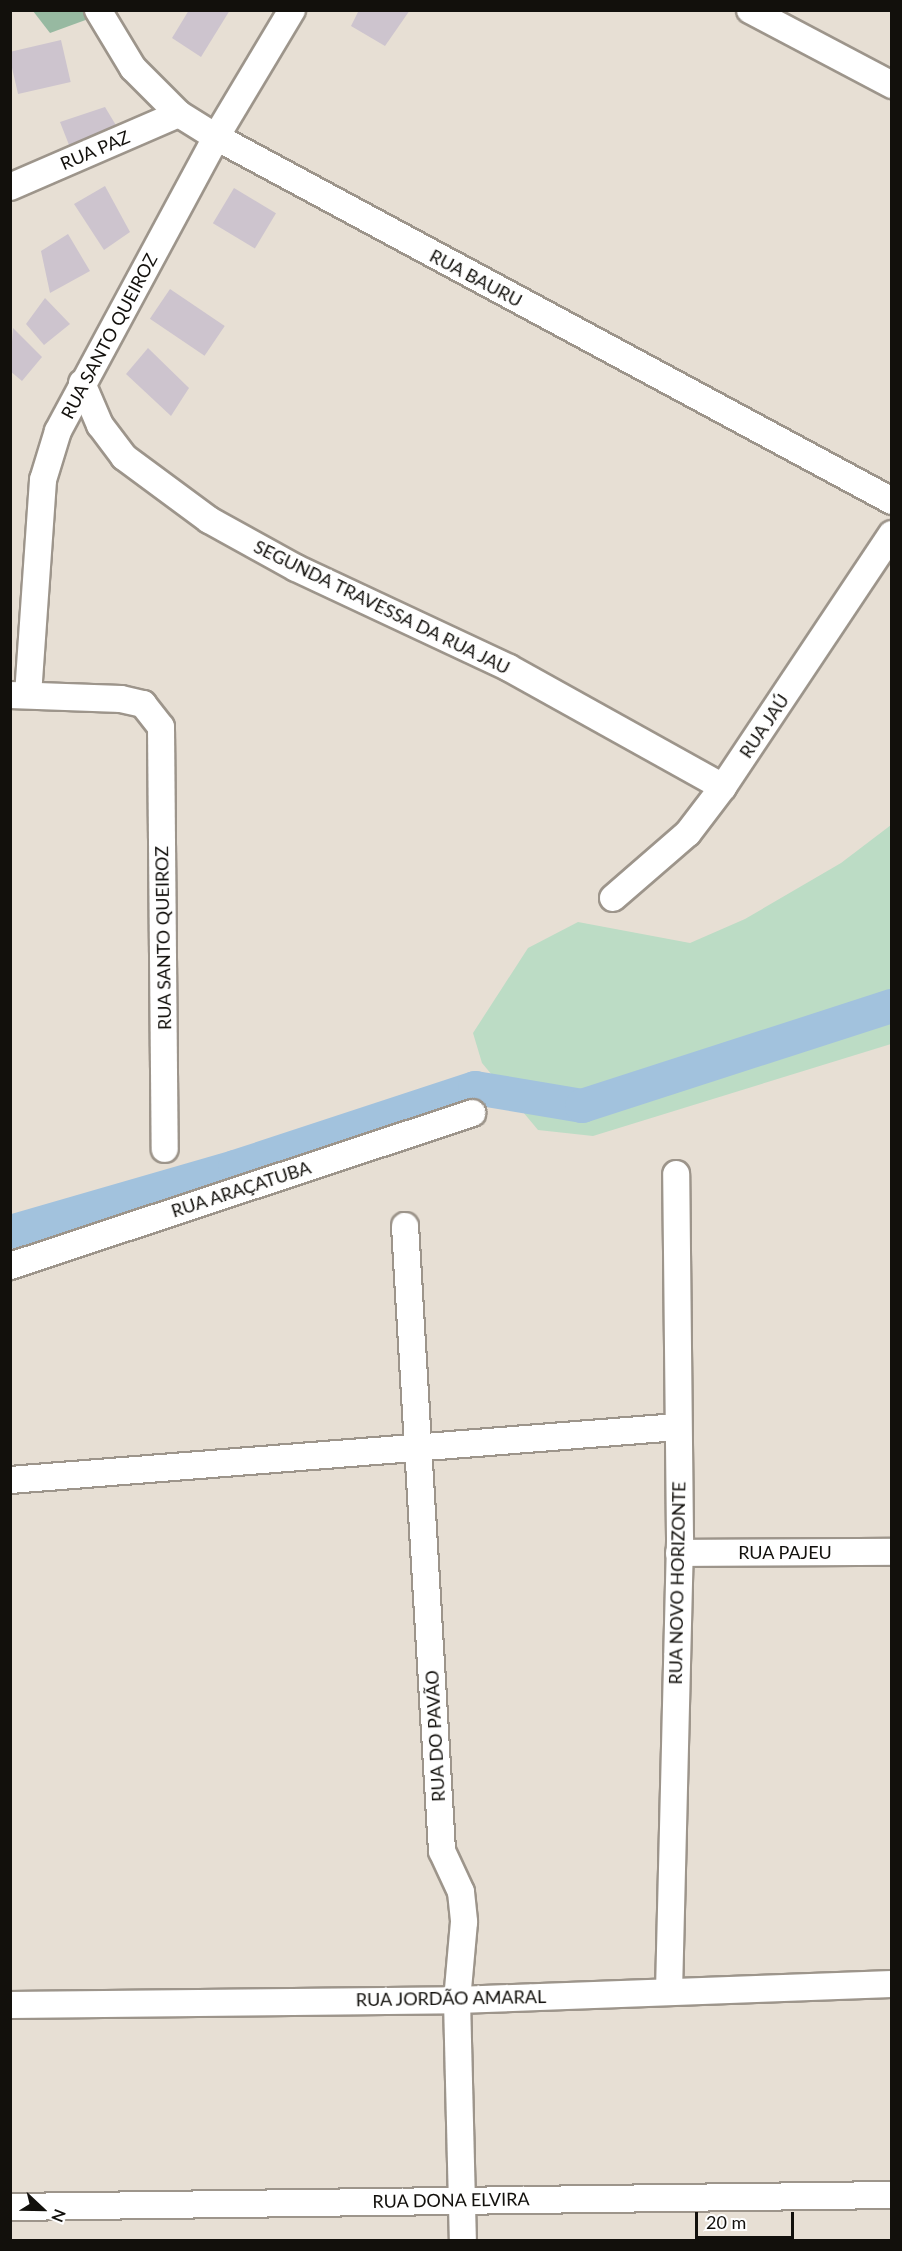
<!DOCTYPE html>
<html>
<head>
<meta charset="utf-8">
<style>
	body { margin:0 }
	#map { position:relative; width:902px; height:2251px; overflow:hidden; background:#e7dfd4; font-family:Lato,sans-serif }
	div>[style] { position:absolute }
	.green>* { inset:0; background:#bcdcc5 }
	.forest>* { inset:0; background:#97b9a1 }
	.canal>* { height:34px; margin:-17px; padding:0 17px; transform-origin:17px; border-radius:17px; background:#a2c2dd }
	.building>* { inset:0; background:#cdc4ce; transform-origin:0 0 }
	.roads { filter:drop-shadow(2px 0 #9d958b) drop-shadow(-2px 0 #9d958b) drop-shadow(0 2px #9d958b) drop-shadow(0 -2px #9d958b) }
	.minor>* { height:26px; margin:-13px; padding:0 13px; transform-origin:13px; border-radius:13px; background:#fff }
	span { translate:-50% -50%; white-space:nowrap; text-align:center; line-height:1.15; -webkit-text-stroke:4.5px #fff; paint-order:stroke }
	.street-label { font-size:18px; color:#12100c }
	.frame { position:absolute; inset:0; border:12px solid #12100c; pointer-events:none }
	.north { position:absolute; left:12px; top:2179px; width:60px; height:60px; -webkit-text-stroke:4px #fff; paint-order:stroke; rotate:112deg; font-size:16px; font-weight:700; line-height:24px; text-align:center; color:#12100c }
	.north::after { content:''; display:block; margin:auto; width:21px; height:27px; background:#12100c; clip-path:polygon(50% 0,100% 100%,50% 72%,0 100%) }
	.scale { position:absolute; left:695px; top:2212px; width:99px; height:27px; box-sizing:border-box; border:3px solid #12100c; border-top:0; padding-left:8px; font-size:18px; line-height:21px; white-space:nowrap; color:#12100c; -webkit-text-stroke:4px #fff; paint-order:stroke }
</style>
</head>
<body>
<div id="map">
	<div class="green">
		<i style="clip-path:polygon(891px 825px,891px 1044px,593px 1136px,538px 1130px,482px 1063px,473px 1033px,528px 948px,578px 922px,690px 943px,745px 919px,841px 863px)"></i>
	</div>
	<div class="forest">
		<i style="clip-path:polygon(33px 11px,88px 11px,91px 18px,50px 33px)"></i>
	</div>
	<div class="canal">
		<i style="left:10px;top:1232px;width:234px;rotate:-16.1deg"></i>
		<i style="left:235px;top:1167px;width:253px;rotate:-18.2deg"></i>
		<i style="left:475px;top:1088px;width:109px;rotate:9.5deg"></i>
		<i style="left:582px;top:1106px;width:326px;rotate:-17.9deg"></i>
	</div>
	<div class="building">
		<i style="clip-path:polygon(189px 10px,230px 10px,201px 57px,172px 38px)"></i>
		<i style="clip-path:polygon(359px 10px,410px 10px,385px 46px,351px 26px)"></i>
		<i style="left:61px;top:40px;width:43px;height:54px;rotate:77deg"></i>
		<i style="clip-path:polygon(105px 107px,117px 127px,71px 150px,60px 122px)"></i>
		<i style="clip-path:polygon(105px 186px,130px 232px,104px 250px,74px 204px)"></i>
		<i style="left:234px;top:188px;width:49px;height:41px;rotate:31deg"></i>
		<i style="clip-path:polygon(68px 234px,90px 271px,50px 293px,41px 251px)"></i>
		<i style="left:170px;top:289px;width:66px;height:36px;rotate:34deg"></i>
		<i style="clip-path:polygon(45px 298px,70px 324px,44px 345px,26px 324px)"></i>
		<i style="clip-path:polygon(13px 328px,42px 357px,22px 381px,10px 371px)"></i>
		<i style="clip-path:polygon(148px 348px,189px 388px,171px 416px,126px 374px)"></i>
	</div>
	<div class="roads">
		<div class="minor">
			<i style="left:98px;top:10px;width:68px;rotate:58.9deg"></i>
			<i style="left:133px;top:68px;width:65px;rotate:45deg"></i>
			<i style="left:179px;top:114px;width:44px;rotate:31.9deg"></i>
			<i style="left:216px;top:137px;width:768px;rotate:28.3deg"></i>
			<i style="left:750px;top:10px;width:161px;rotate:27.8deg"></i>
			<i style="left:10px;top:187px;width:184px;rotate:-23.4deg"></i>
			<i style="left:82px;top:383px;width:46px;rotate:66.8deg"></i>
			<i style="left:100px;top:425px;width:40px;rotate:53deg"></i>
			<i style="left:124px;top:457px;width:106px;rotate:36.5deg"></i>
			<i style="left:209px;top:520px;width:99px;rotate:28.9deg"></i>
			<i style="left:296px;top:568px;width:235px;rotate:25.1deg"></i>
			<i style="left:509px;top:668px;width:245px;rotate:29.1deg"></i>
			<i style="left:10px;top:695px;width:111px;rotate:2.1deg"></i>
			<i style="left:121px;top:699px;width:23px;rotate:13deg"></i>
			<i style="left:143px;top:704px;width:29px;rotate:52deg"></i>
			<i style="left:161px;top:727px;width:422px;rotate:89.5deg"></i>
			<i style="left:28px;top:695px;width:216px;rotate:-86deg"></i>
			<i style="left:43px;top:480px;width:51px;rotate:-73deg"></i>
			<i style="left:58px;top:431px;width:334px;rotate:-61.7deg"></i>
			<i style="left:216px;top:137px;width:148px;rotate:-59.1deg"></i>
			<i style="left:613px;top:898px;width:99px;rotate:-40.9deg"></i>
			<i style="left:688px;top:833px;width:58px;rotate:-52.7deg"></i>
			<i style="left:723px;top:787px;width:304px;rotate:-56.3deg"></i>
			<i style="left:405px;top:1226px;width:626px;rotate:86.61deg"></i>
			<i style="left:442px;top:1851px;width:45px;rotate:65.1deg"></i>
			<i style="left:461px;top:1892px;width:30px;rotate:84deg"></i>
			<i style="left:464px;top:1922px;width:78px;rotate:95.1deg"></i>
			<i style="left:457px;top:2000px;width:240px;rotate:88.6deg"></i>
			<i style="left:10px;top:1266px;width:487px;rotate:-18.3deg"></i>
			<i style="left:10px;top:1480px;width:670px;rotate:-4.54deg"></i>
			<i style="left:679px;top:1553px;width:213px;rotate:-0.3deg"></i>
			<i style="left:669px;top:1992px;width:454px;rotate:-88.6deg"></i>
			<i style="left:680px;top:1538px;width:364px;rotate:-90.6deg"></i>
			<i style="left:10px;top:2005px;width:447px;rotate:-0.6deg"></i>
			<i style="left:457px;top:2000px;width:435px;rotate:-2.1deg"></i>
			<i style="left:10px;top:2207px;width:882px;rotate:-0.78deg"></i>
		</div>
	</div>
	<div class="street-label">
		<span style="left:95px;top:150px;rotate:-23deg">RUA PAZ</span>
		<span style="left:476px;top:278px;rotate:28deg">RUA BAURU</span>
		<span style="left:109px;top:336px;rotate:-62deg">RUA SANTO QUEIROZ</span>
		<span style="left:382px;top:607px;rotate:26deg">SEGUNDA TRAVESSA DA RUA JAU</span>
		<span style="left:764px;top:726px;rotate:-56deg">RUA JAÚ</span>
		<span style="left:163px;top:938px;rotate:-91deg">RUA SANTO QUEIROZ</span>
		<span style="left:241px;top:1189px;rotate:-18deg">RUA ARAÇATUBA</span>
		<span style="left:785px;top:1552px">RUA PAJEU</span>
		<span style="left:677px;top:1583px;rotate:-89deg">RUA NOVO HORIZONTE</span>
		<span style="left:435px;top:1736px;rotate:-93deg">RUA DO PAVÃO</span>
		<span style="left:451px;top:1998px;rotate:-1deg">RUA JORDÃO AMARAL</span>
		<span style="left:451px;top:2200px;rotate:-1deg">RUA DONA ELVIRA</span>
	</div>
	<div class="frame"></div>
	<div class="north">N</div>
	<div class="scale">20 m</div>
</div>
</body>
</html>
